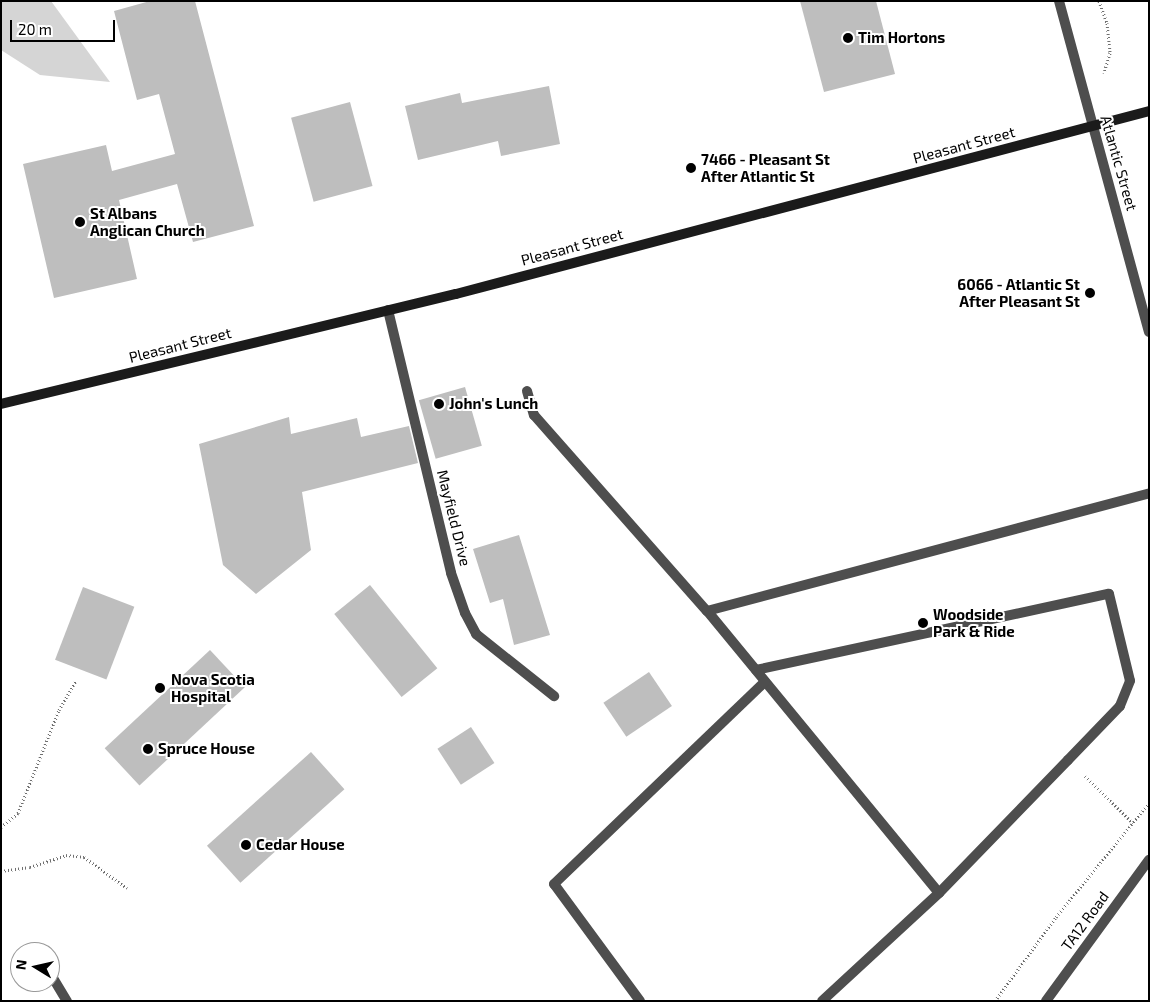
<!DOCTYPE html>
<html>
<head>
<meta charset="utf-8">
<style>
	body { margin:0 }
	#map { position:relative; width:1150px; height:1002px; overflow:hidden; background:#fff; font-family:"Exo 2",sans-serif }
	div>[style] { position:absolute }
	.green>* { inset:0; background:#d5d5d5 }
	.building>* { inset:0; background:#bebebe; transform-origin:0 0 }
	.path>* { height:3px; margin-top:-1.5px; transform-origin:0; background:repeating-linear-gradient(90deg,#707070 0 1px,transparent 0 3.5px) }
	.service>* { height:10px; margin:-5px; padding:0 5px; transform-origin:5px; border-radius:5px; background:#4e4e4e }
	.minor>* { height:10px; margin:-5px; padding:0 5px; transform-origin:5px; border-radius:5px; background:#4e4e4e }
	.secondary>* { height:10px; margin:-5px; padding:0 5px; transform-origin:5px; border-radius:5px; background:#1b1b1b }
	.dots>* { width:14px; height:14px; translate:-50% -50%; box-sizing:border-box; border:2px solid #fff; border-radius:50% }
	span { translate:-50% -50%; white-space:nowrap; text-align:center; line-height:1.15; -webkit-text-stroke:4px #fff; paint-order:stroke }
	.poi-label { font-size:15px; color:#000; font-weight:700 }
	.left { translate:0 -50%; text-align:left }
	.right { translate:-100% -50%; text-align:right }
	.street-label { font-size:15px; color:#000 }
	.frame { position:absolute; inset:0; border:2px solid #000; pointer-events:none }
	.north { position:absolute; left:10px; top:942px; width:50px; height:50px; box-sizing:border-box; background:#fff; border:1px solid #999; border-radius:50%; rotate:279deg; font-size:14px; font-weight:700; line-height:20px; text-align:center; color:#000 }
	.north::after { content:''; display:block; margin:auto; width:18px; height:22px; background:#000; clip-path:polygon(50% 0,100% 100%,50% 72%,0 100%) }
	.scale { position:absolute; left:10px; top:20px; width:105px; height:22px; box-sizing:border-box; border:2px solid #000; border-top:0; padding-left:6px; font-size:15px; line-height:18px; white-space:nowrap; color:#000; -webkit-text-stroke:4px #fff; paint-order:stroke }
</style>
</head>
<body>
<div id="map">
	<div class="green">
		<i style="clip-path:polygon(1px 1px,51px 1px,110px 82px,40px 75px,1px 50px)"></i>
	</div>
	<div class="building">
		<i style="clip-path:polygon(150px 1px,195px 1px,254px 226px,193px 242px,177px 184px,119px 200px,137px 279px,54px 298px,23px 164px,106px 145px,112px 171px,175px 154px,159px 94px,137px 100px,114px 11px)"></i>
		<i style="clip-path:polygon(800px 1px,876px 1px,895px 74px,824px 92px)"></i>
		<i style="clip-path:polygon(549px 86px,560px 144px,501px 156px,498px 141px,418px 160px,405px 106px,460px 93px,462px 103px)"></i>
		<i style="left:350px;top:102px;width:87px;height:61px;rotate:75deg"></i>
		<i style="left:465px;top:387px;width:61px;height:48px;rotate:74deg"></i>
		<i style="clip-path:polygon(289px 417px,291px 434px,357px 418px,361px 437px,409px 426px,418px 463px,302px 492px,311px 550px,256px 594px,223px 565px,199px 444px)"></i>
		<i style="clip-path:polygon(519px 535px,550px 635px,514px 645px,503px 599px,490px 603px,473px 549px)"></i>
		<i style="left:370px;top:585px;width:107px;height:46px;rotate:51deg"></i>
		<i style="left:83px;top:587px;width:55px;height:78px;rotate:21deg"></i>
		<i style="left:210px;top:650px;width:51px;height:144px;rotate:47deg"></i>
		<i style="left:649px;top:672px;width:41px;height:55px;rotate:56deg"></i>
		<i style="left:471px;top:727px;width:43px;height:40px;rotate:57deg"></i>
		<i style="left:311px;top:752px;width:50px;height:140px;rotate:48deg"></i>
	</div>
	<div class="path">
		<i style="left:1099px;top:1px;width:23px;rotate:70deg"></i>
		<i style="left:1107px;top:23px;width:30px;rotate:84deg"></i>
		<i style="left:1110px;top:53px;width:21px;rotate:107deg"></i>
		<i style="left:1085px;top:776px;width:67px;rotate:44.4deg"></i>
		<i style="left:1px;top:827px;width:22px;rotate:-39deg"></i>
		<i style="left:18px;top:813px;width:111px;rotate:-68.3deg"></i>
		<i style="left:59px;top:710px;width:34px;rotate:-60deg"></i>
		<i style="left:1px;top:871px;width:29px;rotate:-8deg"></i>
		<i style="left:30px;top:867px;width:38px;rotate:-18deg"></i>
		<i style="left:66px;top:855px;width:18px;rotate:6deg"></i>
		<i style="left:84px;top:857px;width:53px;rotate:35.8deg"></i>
		<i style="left:995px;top:1001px;width:104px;rotate:-54deg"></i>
		<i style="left:1056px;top:917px;width:147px;rotate:-50.8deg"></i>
	</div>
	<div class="service">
		<i style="left:527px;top:391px;width:25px;rotate:74deg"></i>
		<i style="left:534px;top:415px;width:261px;rotate:48.6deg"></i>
		<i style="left:756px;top:670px;width:361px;rotate:-12.2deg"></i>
		<i style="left:1109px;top:594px;width:89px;rotate:76.4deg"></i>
		<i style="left:1130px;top:681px;width:27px;rotate:112deg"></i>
		<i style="left:1120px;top:706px;width:75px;rotate:133.9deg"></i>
		<i style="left:1068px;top:760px;width:185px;rotate:134.1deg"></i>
		<i style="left:939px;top:893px;width:159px;rotate:137.3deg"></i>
		<i style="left:939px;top:893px;width:365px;rotate:-129.4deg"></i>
		<i style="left:707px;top:611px;width:457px;rotate:-14.9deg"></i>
		<i style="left:36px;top:949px;width:3px;rotate:72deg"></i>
		<i style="left:50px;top:973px;width:33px;rotate:59deg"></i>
		<i style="left:640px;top:1001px;width:145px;rotate:-126.3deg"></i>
		<i style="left:554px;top:884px;width:292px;rotate:-43.8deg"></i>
		<i style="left:1046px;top:1001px;width:175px;rotate:-53.9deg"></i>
	</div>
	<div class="minor">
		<i style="left:1059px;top:1px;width:343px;rotate:74.8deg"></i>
		<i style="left:388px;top:310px;width:270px;rotate:76.5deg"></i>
		<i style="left:451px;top:573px;width:42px;rotate:70.7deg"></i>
		<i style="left:465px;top:613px;width:24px;rotate:62deg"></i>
		<i style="left:476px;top:634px;width:100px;rotate:38.5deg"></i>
	</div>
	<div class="secondary">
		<i style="left:1px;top:404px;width:468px;rotate:-13.6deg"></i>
		<i style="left:456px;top:294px;width:717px;rotate:-14.79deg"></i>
	</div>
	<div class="dots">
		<i style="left:848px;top:38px;background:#000"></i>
		<i style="left:691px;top:168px;background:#000"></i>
		<i style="left:80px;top:222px;background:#000"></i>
		<i style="left:1090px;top:293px;background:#000"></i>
		<i style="left:439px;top:404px;background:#000"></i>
		<i style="left:923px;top:623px;background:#000"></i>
		<i style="left:160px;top:688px;background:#000"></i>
		<i style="left:148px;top:749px;background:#000"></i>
		<i style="left:246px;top:845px;background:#000"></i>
	</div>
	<div class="poi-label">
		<span class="left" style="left:858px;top:38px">Tim Hortons</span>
		<span class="left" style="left:701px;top:168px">7466 - Pleasant St<br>After Atlantic St</span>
		<span class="left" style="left:90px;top:222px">St Albans<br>Anglican Church</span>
		<span class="right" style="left:1080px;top:293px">6066 - Atlantic St<br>After Pleasant St</span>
		<span class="left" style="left:449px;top:404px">John's Lunch</span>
		<span class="left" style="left:933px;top:623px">Woodside<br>Park &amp; Ride</span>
		<span class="left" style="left:171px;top:688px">Nova Scotia<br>Hospital</span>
		<span class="left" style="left:158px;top:749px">Spruce House</span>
		<span class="left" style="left:256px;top:845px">Cedar House</span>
	</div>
	<div class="street-label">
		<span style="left:964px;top:145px;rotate:-15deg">Pleasant Street</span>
		<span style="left:1119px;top:163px;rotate:74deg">Atlantic Street</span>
		<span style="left:572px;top:247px;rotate:-15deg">Pleasant Street</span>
		<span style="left:180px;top:345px;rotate:-14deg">Pleasant Street</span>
		<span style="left:454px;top:518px;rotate:76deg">Mayfield Drive</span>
		<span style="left:1085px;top:921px;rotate:-54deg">TA12 Road</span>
	</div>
	<div class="frame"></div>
	<div class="north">N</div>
	<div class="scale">20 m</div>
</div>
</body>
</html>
